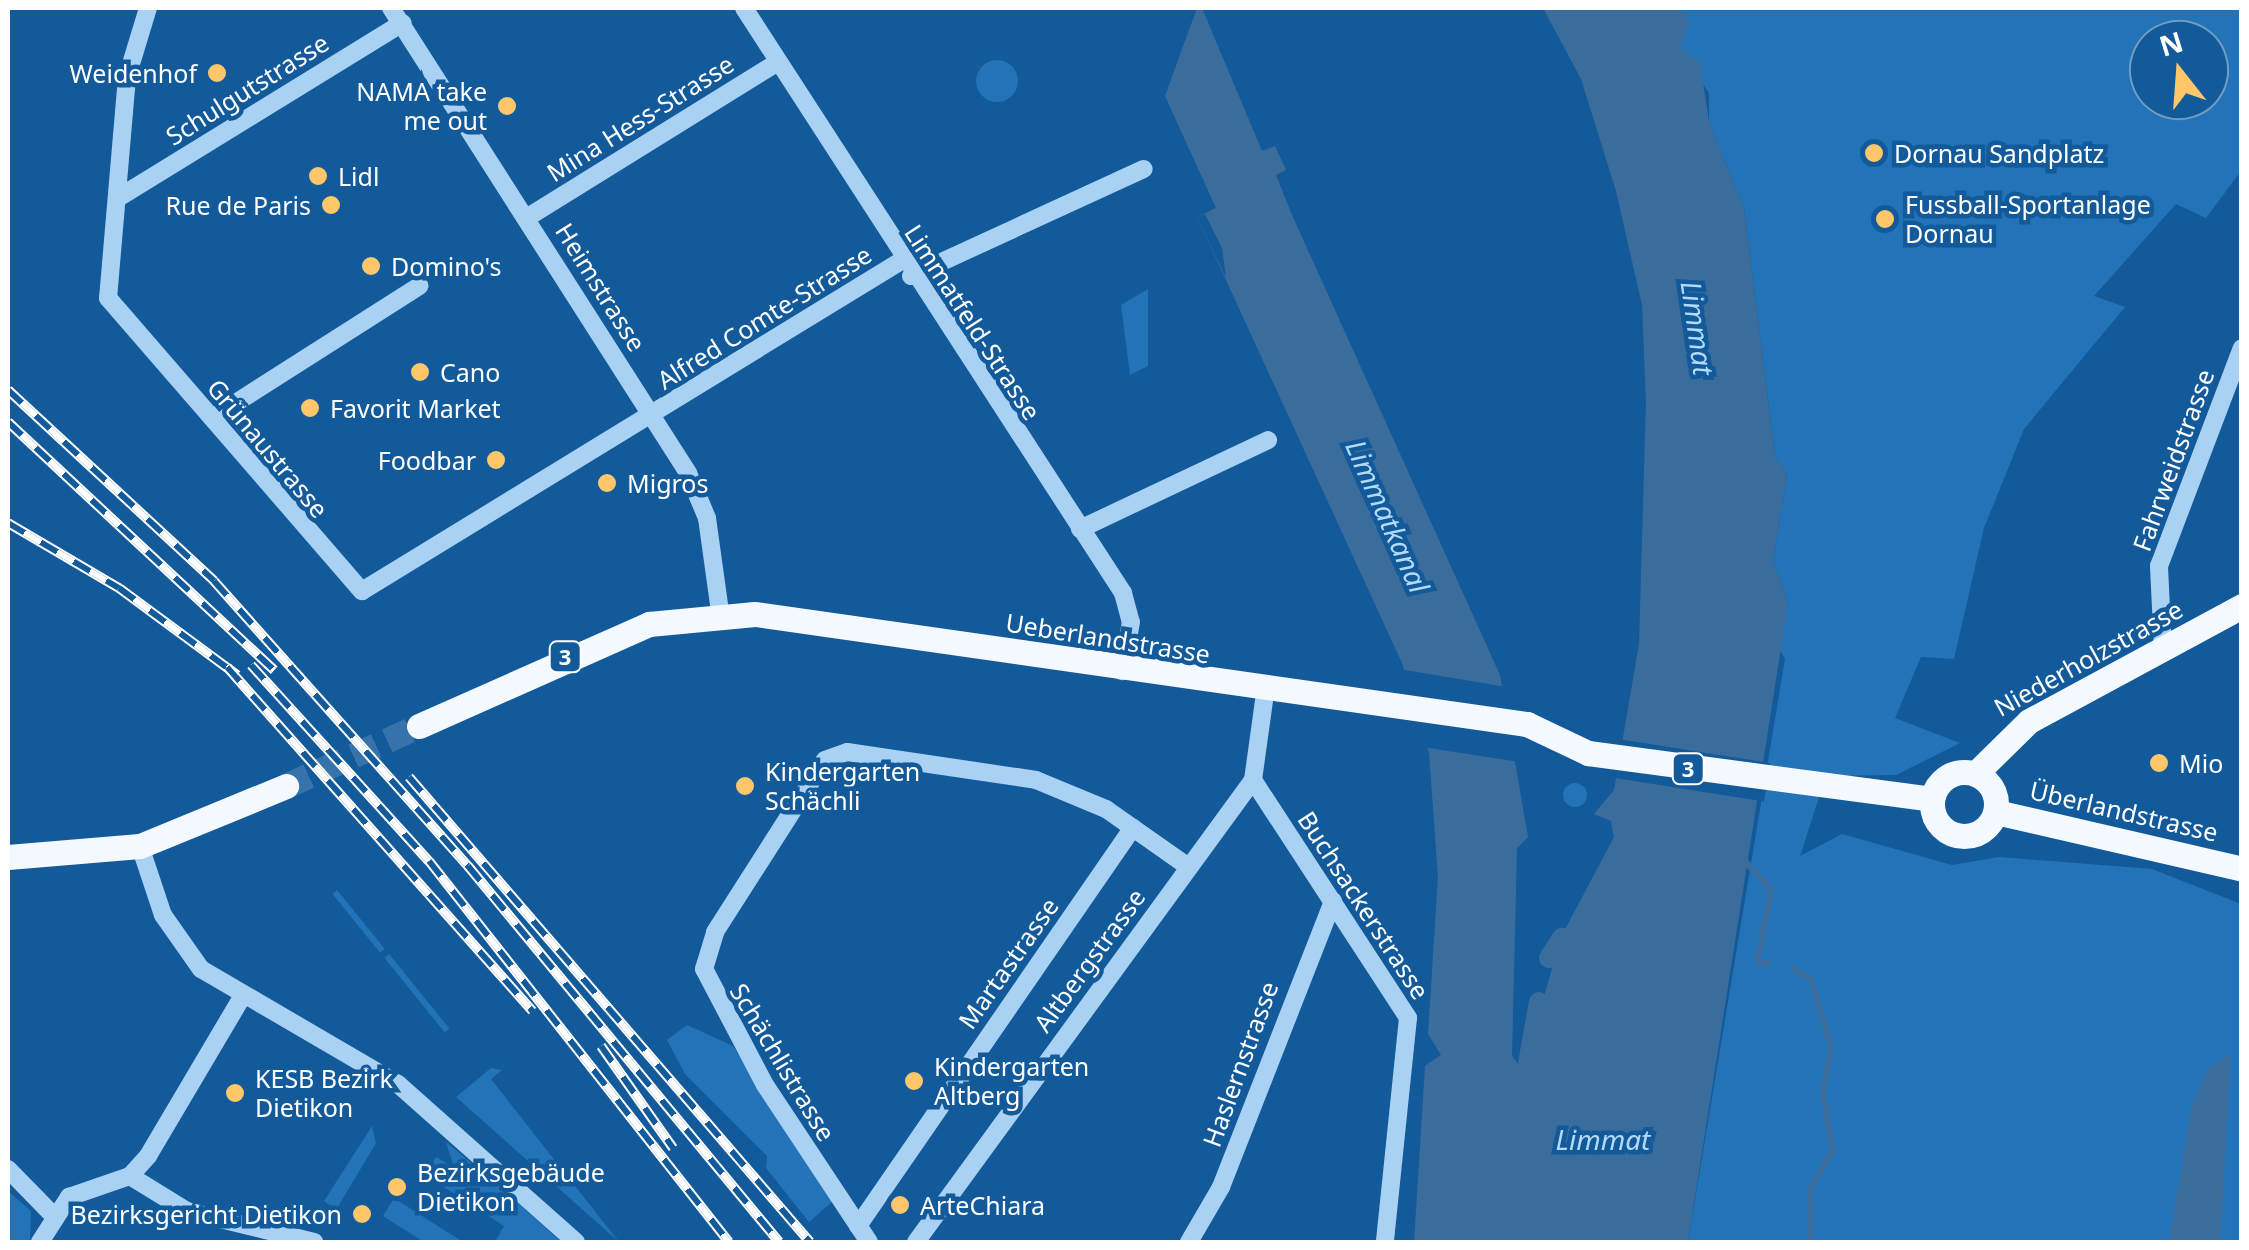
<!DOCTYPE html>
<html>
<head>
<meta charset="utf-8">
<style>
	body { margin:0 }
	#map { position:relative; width:2249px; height:1250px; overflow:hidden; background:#135a9b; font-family:"Noto Sans",sans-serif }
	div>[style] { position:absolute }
	.green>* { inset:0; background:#2273b8; transform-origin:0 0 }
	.round { border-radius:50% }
	.water>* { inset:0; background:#3b6d9c }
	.pier>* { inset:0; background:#135a9b; transform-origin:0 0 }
	.stream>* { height:6px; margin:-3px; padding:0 3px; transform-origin:3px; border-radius:3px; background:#3b6d9c }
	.canal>* { height:20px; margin:-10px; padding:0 10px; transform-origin:10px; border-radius:10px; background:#3b6d9c }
	.major-tunnel>* { height:25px; margin-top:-12.5px; transform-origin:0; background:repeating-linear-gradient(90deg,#3673aa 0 25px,transparent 0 37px) }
	.minor>* { height:18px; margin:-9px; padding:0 9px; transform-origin:9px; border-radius:9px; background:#a8d1f3 }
	.major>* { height:25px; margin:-12.5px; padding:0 12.5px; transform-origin:12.5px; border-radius:12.5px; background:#f4f9ff }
	.major>.ring { margin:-12.5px; padding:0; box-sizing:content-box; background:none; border:25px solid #f4f9ff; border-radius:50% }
	.rail>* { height:10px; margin-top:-5px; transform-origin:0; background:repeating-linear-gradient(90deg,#135a9b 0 19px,#fff 0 38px); box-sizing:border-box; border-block:2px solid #fff }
	.dots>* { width:28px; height:28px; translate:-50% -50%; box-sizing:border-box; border:5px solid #135a9b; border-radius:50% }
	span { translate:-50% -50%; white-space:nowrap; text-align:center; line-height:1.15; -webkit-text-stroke:9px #135a9b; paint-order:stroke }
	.shield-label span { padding:2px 8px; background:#135a9b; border:2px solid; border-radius:8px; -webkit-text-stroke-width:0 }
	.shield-label { font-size:22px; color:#fff; font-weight:700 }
	.poi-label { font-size:25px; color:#fff }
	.right { translate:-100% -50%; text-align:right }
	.left { translate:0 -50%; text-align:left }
	.street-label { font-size:25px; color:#fff }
	.water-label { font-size:28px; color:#b4dafa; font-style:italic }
	.frame { position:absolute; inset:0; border:10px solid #fff; pointer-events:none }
	.north { position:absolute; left:2129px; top:20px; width:100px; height:100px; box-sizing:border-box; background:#135a9b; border:2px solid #719cc3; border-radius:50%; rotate:343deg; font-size:28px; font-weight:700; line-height:40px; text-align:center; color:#fff }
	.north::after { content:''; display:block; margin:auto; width:35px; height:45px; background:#ffc76a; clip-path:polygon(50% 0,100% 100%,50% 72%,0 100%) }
</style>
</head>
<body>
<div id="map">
	<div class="green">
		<i style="clip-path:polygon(evenodd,1677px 8px,2241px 8px,2241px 171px,2206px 218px,2176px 204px,2094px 296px,2125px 307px,2024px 429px,1984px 528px,1954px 659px,1921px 657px,1895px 718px,1960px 743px,1896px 775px,1826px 776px,1800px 856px,1842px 834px,1952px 865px,1999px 857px,2152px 869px,2241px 904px,2241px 1242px,1688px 1242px,1785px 659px,1777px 645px,1788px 603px,1773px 560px,1787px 474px,1775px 457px,1744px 208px,1709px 122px,1709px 93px,1679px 48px,1677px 8px,2149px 40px,2209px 40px,2209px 100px,2149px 100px,2149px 40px)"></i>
		<i class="round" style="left:976px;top:60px;width:42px;height:42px"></i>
		<i style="clip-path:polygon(1148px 289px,1148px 366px,1130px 375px,1121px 305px)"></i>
		<i class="round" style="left:1563px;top:783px;width:24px;height:24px"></i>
		<i style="left:337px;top:890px;width:76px;height:6px;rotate:51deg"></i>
		<i style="left:389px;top:954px;width:96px;height:6px;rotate:51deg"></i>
		<i style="clip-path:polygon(687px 1025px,733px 1046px,833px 1201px,809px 1222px,766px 1168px,767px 1156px,685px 1074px,667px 1040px)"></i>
		<i style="clip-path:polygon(491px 1068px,502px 1070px,491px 1079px,619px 1242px,456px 1097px)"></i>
		<i style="clip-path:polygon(372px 1126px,376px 1143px,336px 1210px,324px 1201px)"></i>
		<i style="clip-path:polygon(446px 1142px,507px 1193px,561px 1242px,495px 1242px,504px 1226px,425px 1175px,436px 1157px,454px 1167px)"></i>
		<i style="clip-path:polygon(8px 1191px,31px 1211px,30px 1242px,9px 1242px)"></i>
		<i style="clip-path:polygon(394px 1198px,463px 1242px,424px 1242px,383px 1216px)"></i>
	</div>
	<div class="water">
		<i style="clip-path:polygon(1125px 8px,1202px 8px,1262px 151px,1275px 146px,1286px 170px,1276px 175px,1292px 215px,1500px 675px,1528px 837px,1517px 848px,1512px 1056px,1523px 1070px,1561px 937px,1614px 837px,1611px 821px,1594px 814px,1614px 790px,1639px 644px,1646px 402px,1642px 305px,1616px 191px,1581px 79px,1543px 8px,1677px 8px,1690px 20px,1680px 48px,1700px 62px,1709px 122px,1744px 208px,1775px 457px,1787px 474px,1773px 560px,1788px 603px,1688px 1242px,1414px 1242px,1425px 1066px,1441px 1055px,1428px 1034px,1438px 877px,1429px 753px,1402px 663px,1197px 217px,1216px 208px)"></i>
		<i style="clip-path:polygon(2231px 1054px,2220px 1242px,2169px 1242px,2191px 1109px,2208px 1068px)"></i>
	</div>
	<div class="pier">
		<i style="clip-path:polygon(1132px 8px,1197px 8px,1165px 96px,1124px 11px)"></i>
		<i style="clip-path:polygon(1205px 214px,1222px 248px,1226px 278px,1197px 217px)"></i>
		<i style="clip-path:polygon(1399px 669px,1507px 687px,1526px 763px,1422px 747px)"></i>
		<i style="left:1618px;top:739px;width:154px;height:39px;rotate:9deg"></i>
	</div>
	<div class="stream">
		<i style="left:1744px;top:860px;width:40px;rotate:48deg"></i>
		<i style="left:1771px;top:890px;width:74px;rotate:100.9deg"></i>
		<i style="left:1757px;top:963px;width:11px"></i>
		<i style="left:1793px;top:968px;width:22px;rotate:34deg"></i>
		<i style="left:1811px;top:980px;width:70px;rotate:73.4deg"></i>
		<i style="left:1831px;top:1047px;width:48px;rotate:99.7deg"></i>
		<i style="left:1823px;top:1094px;width:57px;rotate:79.9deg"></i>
		<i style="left:1833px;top:1150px;width:46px;rotate:119.9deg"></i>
		<i style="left:1810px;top:1190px;width:52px;rotate:88.9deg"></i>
	</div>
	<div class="canal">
		<i style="left:1549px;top:958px;width:24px;rotate:-57deg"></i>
		<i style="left:1528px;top:1063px;width:62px;rotate:-79.8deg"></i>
	</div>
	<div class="major-tunnel">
		<i style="left:286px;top:786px;width:146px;rotate:-24.3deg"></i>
	</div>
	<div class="minor">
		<i style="left:148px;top:8px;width:72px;rotate:106.9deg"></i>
		<i style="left:127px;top:77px;width:222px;rotate:94.9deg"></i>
		<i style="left:108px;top:298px;width:388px;rotate:49.1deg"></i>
		<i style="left:362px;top:591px;width:632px;rotate:-31.48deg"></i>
		<i style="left:391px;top:8px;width:552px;rotate:57.43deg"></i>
		<i style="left:688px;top:473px;width:49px;rotate:67.1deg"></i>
		<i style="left:707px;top:518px;width:95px;rotate:82.1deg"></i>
		<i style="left:744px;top:8px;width:697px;rotate:57.06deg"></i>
		<i style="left:1123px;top:593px;width:30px;rotate:75deg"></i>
		<i style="left:1131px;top:622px;width:50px;rotate:100.4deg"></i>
		<i style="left:118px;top:198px;width:334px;rotate:-31.6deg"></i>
		<i style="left:528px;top:217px;width:294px;rotate:-31.8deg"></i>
		<i style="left:911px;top:276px;width:256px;rotate:-24.7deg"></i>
		<i style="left:212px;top:418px;width:246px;rotate:-32.5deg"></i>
		<i style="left:1080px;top:529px;width:208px;rotate:-25.3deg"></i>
		<i style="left:2163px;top:649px;width:83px;rotate:-92.8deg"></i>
		<i style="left:2159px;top:566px;width:233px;rotate:-69.2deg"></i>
		<i style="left:1253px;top:780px;width:284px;rotate:56.9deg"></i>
		<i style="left:1408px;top:1018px;width:225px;rotate:95.9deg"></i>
		<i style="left:140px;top:846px;width:73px;rotate:71.6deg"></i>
		<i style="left:163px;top:915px;width:66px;rotate:54.9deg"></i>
		<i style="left:201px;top:969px;width:228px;rotate:30.3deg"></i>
		<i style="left:398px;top:1084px;width:238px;rotate:41.6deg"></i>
		<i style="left:8px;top:1169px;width:62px;rotate:45.7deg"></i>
		<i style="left:130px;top:1176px;width:67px;rotate:31.6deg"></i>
		<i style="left:187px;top:1211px;width:131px;rotate:13.7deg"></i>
		<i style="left:858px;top:1226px;width:484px;rotate:-55.4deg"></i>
		<i style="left:40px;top:1242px;width:54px;rotate:-57.2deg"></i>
		<i style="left:69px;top:1197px;width:65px;rotate:-19deg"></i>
		<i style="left:130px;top:1176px;width:27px;rotate:-48deg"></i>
		<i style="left:148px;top:1156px;width:185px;rotate:-59.4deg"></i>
		<i style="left:869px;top:1242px;width:188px;rotate:-123.5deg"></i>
		<i style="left:765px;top:1085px;width:131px;rotate:-117.7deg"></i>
		<i style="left:704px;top:969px;width:39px;rotate:-73deg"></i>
		<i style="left:715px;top:932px;width:204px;rotate:-57.4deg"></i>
		<i style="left:825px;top:760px;width:23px;rotate:-20deg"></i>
		<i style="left:847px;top:752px;width:191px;rotate:8.4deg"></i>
		<i style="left:1036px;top:780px;width:76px;rotate:22.5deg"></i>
		<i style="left:1106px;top:809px;width:99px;rotate:35.1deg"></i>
		<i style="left:916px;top:1242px;width:572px;rotate:-53.89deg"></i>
		<i style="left:1253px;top:780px;width:88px;rotate:-82.1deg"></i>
		<i style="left:1189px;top:1242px;width:64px;rotate:-59.8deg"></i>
		<i style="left:1221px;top:1187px;width:307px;rotate:-68.6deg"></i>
	</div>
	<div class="major">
		<i style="left:419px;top:726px;width:252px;rotate:-23.9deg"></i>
		<i style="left:649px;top:624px;width:106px;rotate:-5.4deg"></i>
		<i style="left:755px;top:614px;width:780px;rotate:8.11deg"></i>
		<i style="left:1527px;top:724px;width:68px;rotate:25.4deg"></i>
		<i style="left:1588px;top:753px;width:347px;rotate:7.6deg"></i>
		<i class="ring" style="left:1932px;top:772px;width:39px;height:39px"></i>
		<i style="left:1976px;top:773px;width:74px;rotate:-44.5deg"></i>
		<i style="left:2029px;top:721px;width:242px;rotate:-28.4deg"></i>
		<i style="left:1996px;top:812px;width:253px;rotate:13deg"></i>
		<i style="left:8px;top:857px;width:132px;rotate:-4.8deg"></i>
		<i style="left:140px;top:846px;width:158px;rotate:-22.3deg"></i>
	</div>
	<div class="rail">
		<i style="left:8px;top:390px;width:281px;rotate:42.8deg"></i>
		<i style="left:214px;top:581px;width:382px;rotate:48.3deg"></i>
		<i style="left:468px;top:866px;width:488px;rotate:50.4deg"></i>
		<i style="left:8px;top:422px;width:364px;rotate:43deg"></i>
		<i style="left:8px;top:523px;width:129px;rotate:30.4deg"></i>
		<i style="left:119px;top:588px;width:147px;rotate:36.4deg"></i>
		<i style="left:251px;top:665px;width:265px;rotate:47.8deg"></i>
		<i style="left:429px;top:861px;width:485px;rotate:51.8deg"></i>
		<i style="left:227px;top:667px;width:460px;rotate:48.4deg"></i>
		<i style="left:409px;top:777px;width:614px;rotate:49.23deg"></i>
		<i style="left:601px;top:1046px;width:125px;rotate:54.8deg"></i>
	</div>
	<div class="dots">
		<i style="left:217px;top:73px;background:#ffc76a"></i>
		<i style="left:507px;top:106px;background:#ffc76a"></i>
		<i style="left:1874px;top:153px;background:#ffc76a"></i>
		<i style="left:318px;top:176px;background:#ffc76a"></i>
		<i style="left:331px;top:205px;background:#ffc76a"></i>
		<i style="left:1885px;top:219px;background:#ffc76a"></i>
		<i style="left:371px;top:266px;background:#ffc76a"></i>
		<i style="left:420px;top:372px;background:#ffc76a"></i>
		<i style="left:310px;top:408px;background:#ffc76a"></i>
		<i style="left:496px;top:460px;background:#ffc76a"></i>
		<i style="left:607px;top:483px;background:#ffc76a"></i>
		<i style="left:2159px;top:763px;background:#ffc76a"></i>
		<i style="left:745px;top:786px;background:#ffc76a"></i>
		<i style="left:914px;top:1081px;background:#ffc76a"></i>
		<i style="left:235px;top:1093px;background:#ffc76a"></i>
		<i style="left:397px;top:1187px;background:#ffc76a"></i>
		<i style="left:900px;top:1205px;background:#ffc76a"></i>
		<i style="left:362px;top:1214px;background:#ffc76a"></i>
	</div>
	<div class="shield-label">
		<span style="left:565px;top:657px">3</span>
		<span style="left:1688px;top:769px">3</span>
	</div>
	<div class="poi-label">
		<span class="right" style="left:197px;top:73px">Weidenhof</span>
		<span class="right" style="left:487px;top:106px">NAMA take<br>me out</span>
		<span class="left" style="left:1894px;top:153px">Dornau Sandplatz</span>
		<span class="left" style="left:338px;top:176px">Lidl</span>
		<span class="right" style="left:311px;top:205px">Rue de Paris</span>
		<span class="left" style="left:1905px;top:219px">Fussball-Sportanlage<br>Dornau</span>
		<span class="left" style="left:391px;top:266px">Domino's</span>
		<span class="left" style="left:440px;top:372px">Cano</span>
		<span class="left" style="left:330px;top:408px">Favorit Market</span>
		<span class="right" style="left:476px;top:460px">Foodbar</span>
		<span class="left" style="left:627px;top:483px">Migros</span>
		<span class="left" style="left:2179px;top:763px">Mio</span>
		<span class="left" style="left:765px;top:786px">Kindergarten<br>Schächli</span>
		<span class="left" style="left:934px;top:1081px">Kindergarten<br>Altberg</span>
		<span class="left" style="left:255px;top:1093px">KESB Bezirk<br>Dietikon</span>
		<span class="left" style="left:417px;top:1187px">Bezirksgebäude<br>Dietikon</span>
		<span class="left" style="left:920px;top:1205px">ArteChiara</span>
		<span class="right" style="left:342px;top:1214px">Bezirksgericht Dietikon</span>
	</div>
	<div class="street-label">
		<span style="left:247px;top:89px;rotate:-32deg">Schulgutstrasse</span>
		<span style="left:640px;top:118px;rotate:-32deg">Mina Hess-Strasse</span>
		<span style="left:601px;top:287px;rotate:58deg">Heimstrasse</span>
		<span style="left:764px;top:317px;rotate:-32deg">Alfred Comte-Strasse</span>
		<span style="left:973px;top:322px;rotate:57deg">Limmatfeld-Strasse</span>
		<span style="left:268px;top:448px;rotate:50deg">Grünaustrasse</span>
		<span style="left:2173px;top:460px;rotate:-70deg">Fahrweidstrasse</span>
		<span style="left:1108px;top:638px;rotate:9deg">Ueberlandstrasse</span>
		<span style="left:2088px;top:658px;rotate:-29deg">Niederholzstrasse</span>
		<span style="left:2124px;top:811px;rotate:13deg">Überlandstrasse</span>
		<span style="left:1364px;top:905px;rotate:57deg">Buchsackerstrasse</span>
		<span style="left:1089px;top:960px;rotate:-54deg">Altbergstrasse</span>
		<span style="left:1008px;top:963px;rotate:-55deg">Martastrasse</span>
		<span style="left:783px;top:1062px;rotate:59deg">Schächlistrasse</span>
		<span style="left:1240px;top:1064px;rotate:-70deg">Haslernstrasse</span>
	</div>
	<div class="water-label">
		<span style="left:1698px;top:328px;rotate:82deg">Limmat</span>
		<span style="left:1388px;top:516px;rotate:66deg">Limmatkanal</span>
		<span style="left:1603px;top:1139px">Limmat</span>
	</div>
	<div class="frame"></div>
	<div class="north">N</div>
</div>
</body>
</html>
